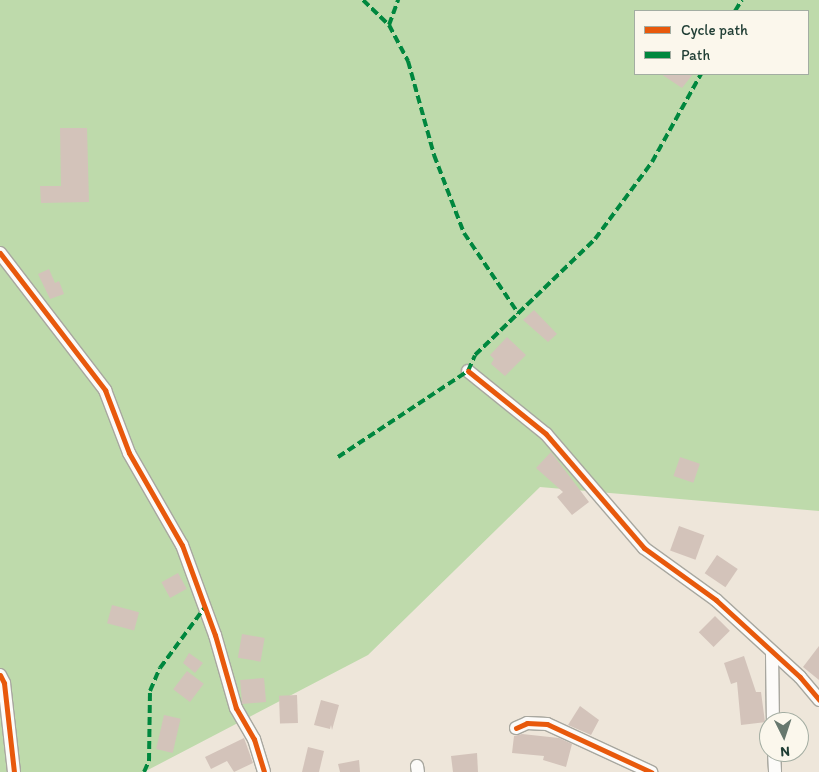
<!DOCTYPE html>
<html>
<head>
<meta charset="utf-8">
<style>
	body { margin:0 }
	#map { position:relative; width:819px; height:772px; overflow:hidden; background:#eee6da; font-family:Itim,sans-serif }
	div>[style] { position:absolute }
	.green>* { inset:0; background:#bedaab }
	.building>* { inset:0; background:#d3c3ba; transform-origin:0 0 }
	.roads { filter:drop-shadow(1px 0 #a8a79f) drop-shadow(-1px 0 #a8a79f) drop-shadow(0 1px #a8a79f) drop-shadow(0 -1px #a8a79f) }
	.minor>* { height:12px; margin:-6px; padding:0 6px; transform-origin:6px; border-radius:6px; background:#fcfbf9 }
	.quiet>* { height:4px; margin-top:-2px; transform-origin:0; background:repeating-linear-gradient(90deg,#00873e 0 8px,transparent 0 12px) }
	.cycleway>* { height:5px; margin:-2.5px; padding:0 2.5px; transform-origin:2.5px; border-radius:2.5px; background:#e8590c }
	span { translate:-50% -50%; white-space:nowrap; text-align:center; line-height:1.15; -webkit-text-stroke:5px #fbf7ec; paint-order:stroke }
	.legend { position:absolute; left:634px; top:10px; width:175px; height:65px; box-sizing:border-box; background:#fbf7ec; border:1px solid #a3ada2; margin:0; padding:6px 9px; list-style:none; font-size:15px; color:#1f3d34 }
	.legend li { display:flex; align-items:center; gap:10px; height:25px }
	.legend b { width:25px; border:1px solid #a3ada2 }
	.north { position:absolute; left:759px; top:712px; width:50px; height:50px; box-sizing:border-box; background:#fbf7ec; border:1px solid #a3ada2; border-radius:50%; rotate:176deg; font-size:14px; font-weight:700; line-height:20px; text-align:center; color:#1f3d34 }
	.north::after { content:''; display:block; margin:auto; width:18px; height:22px; background:#67786e; clip-path:polygon(50% 0,100% 100%,50% 72%,0 100%) }
</style>
</head>
<body>
<div id="map">
	<div class="green">
		<i style="clip-path:polygon(evenodd,0 0,819px 0,819px 511px,540px 487px,368px 655px,144px 772px,0 772px,0 0,635px 11px,808px 11px,808px 74px,635px 74px,635px 11px)"></i>
	</div>
	<div class="building">
		<i style="clip-path:polygon(661px 74px,693px 74px,682px 88px)"></i>
		<i style="clip-path:polygon(60px 128px,87px 128px,89px 202px,41px 203px,40px 186px,61px 186px)"></i>
		<i style="clip-path:polygon(49px 269px,55px 283px,59px 281px,64px 294px,50px 299px,38px 274px)"></i>
		<i style="clip-path:polygon(534px 310px,557px 334px,548px 342px,523px 320px)"></i>
		<i style="clip-path:polygon(507px 337px,526px 355px,505px 376px,491px 364px,494px 359px,490px 355px)"></i>
		<i style="clip-path:polygon(551px 452px,589px 502px,572px 515px,557px 497px,563px 492px,536px 468px)"></i>
		<i style="left:680px;top:457px;width:21px;height:20px;rotate:19deg"></i>
		<i style="left:679px;top:526px;width:27px;height:26px;rotate:20deg"></i>
		<i style="left:717px;top:555px;width:25px;height:22px;rotate:34deg"></i>
		<i style="left:178px;top:573px;width:18px;height:19px;rotate:61deg"></i>
		<i style="left:112px;top:605px;width:28px;height:19px;rotate:15deg"></i>
		<i style="left:715px;top:616px;width:21px;height:23px;rotate:45deg"></i>
		<i style="left:242px;top:634px;width:23px;height:24px;rotate:10deg"></i>
		<i style="clip-path:polygon(819px 646px,819px 680px,803px 667px)"></i>
		<i style="clip-path:polygon(189px 653px,203px 663px,195px 673px,183px 663px)"></i>
		<i style="clip-path:polygon(744px 656px,756px 692px,761px 692px,765px 722px,741px 725px,737px 682px,731px 684px,724px 663px)"></i>
		<i style="left:187px;top:671px;width:21px;height:23px;rotate:37deg"></i>
		<i style="left:264px;top:678px;width:24px;height:24px;rotate:85deg"></i>
		<i style="left:297px;top:695px;width:28px;height:18px;rotate:88deg"></i>
		<i style="clip-path:polygon(321px 700px,339px 705px,332px 730px,331px 725px,330px 729px,314px 725px)"></i>
		<i style="clip-path:polygon(580px 706px,599px 720px,591px 735px,568px 725px)"></i>
		<i style="left:164px;top:715px;width:17px;height:35px;rotate:13deg"></i>
		<i style="clip-path:polygon(522px 734px,559px 738px,572px 744px,566px 767px,543px 760px,544px 756px,512px 753px,514px 736px)"></i>
		<i style="clip-path:polygon(244px 738px,253px 763px,234px 772px,227px 761px,211px 769px,205px 757px)"></i>
		<i style="clip-path:polygon(308px 747px,324px 751px,319px 772px,302px 772px)"></i>
		<i style="clip-path:polygon(477px 753px,478px 772px,453px 772px,451px 756px)"></i>
		<i style="clip-path:polygon(359px 760px,360px 772px,340px 772px,338px 764px)"></i>
	</div>
	<div class="roads">
		<div class="minor">
			<i style="left:0;top:253px;width:173px;rotate:52.5deg"></i>
			<i style="left:105px;top:390px;width:67px;rotate:69.1deg"></i>
			<i style="left:129px;top:453px;width:106px;rotate:60.1deg"></i>
			<i style="left:182px;top:545px;width:96px;rotate:69.9deg"></i>
			<i style="left:215px;top:635px;width:76px;rotate:74deg"></i>
			<i style="left:236px;top:708px;width:36px;rotate:60deg"></i>
			<i style="left:254px;top:739px;width:34px;rotate:73deg"></i>
			<i style="left:468px;top:371px;width:100px;rotate:38.9deg"></i>
			<i style="left:546px;top:434px;width:150px;rotate:49.3deg"></i>
			<i style="left:644px;top:548px;width:89px;rotate:35.8deg"></i>
			<i style="left:716px;top:600px;width:114px;rotate:42.5deg"></i>
			<i style="left:800px;top:677px;width:30px;rotate:50deg"></i>
			<i style="left:772px;top:653px;width:69px;rotate:89.2deg"></i>
			<i style="left:0;top:675px;width:9px;rotate:63deg"></i>
			<i style="left:4px;top:683px;width:90px;rotate:83.6deg"></i>
			<i style="left:516px;top:728px;width:12px;rotate:-24deg"></i>
			<i style="left:527px;top:723px;width:20px;rotate:3deg"></i>
			<i style="left:547px;top:724px;width:115px;rotate:24.8deg"></i>
			<i style="left:774px;top:752px;width:20px;rotate:87deg"></i>
			<i style="left:417px;top:766px;width:6px;rotate:81deg"></i>
		</div>
	</div>
	<div class="quiet">
		<i style="left:363px;top:0;width:36px;rotate:44deg"></i>
		<i style="left:389px;top:25px;width:41px;rotate:62.2deg"></i>
		<i style="left:408px;top:61px;width:98px;rotate:74.5deg"></i>
		<i style="left:434px;top:155px;width:84px;rotate:69deg"></i>
		<i style="left:464px;top:233px;width:97px;rotate:56deg"></i>
		<i style="left:735px;top:11px;width:13px;rotate:-58deg"></i>
		<i style="left:389px;top:25px;width:27px;rotate:-70deg"></i>
		<i style="left:338px;top:457px;width:156px;rotate:-33.5deg"></i>
		<i style="left:468px;top:371px;width:17px;rotate:-66deg"></i>
		<i style="left:475px;top:355px;width:167px;rotate:-44deg"></i>
		<i style="left:595px;top:239px;width:96px;rotate:-53.5deg"></i>
		<i style="left:652px;top:162px;width:101px;rotate:-60.9deg"></i>
		<i style="left:144px;top:772px;width:12px;rotate:-66deg"></i>
		<i style="left:149px;top:761px;width:70px;rotate:-89.2deg"></i>
		<i style="left:150px;top:691px;width:25px;rotate:-67deg"></i>
		<i style="left:160px;top:668px;width:76px;rotate:-53.6deg"></i>
	</div>
	<div class="cycleway">
		<i style="left:0;top:253px;width:173px;rotate:52.5deg"></i>
		<i style="left:105px;top:390px;width:67px;rotate:69.1deg"></i>
		<i style="left:129px;top:453px;width:106px;rotate:60.1deg"></i>
		<i style="left:182px;top:545px;width:96px;rotate:69.9deg"></i>
		<i style="left:215px;top:635px;width:76px;rotate:74deg"></i>
		<i style="left:236px;top:708px;width:36px;rotate:60deg"></i>
		<i style="left:254px;top:739px;width:34px;rotate:73deg"></i>
		<i style="left:468px;top:371px;width:100px;rotate:38.9deg"></i>
		<i style="left:546px;top:434px;width:150px;rotate:49.3deg"></i>
		<i style="left:644px;top:548px;width:89px;rotate:35.8deg"></i>
		<i style="left:716px;top:600px;width:114px;rotate:42.5deg"></i>
		<i style="left:800px;top:677px;width:30px;rotate:50deg"></i>
		<i style="left:0;top:675px;width:9px;rotate:63deg"></i>
		<i style="left:4px;top:683px;width:90px;rotate:83.6deg"></i>
		<i style="left:516px;top:728px;width:12px;rotate:-24deg"></i>
		<i style="left:527px;top:723px;width:20px;rotate:3deg"></i>
		<i style="left:547px;top:724px;width:115px;rotate:24.8deg"></i>
	</div>
	<ul class="legend">
	<li><b style="height:6px;background:#e8590c"></b>Cycle path</li>
	<li><b style="height:6px;background:#00873e"></b>Path</li>
	</ul>
	<div class="north">N</div>
</div>
</body>
</html>
